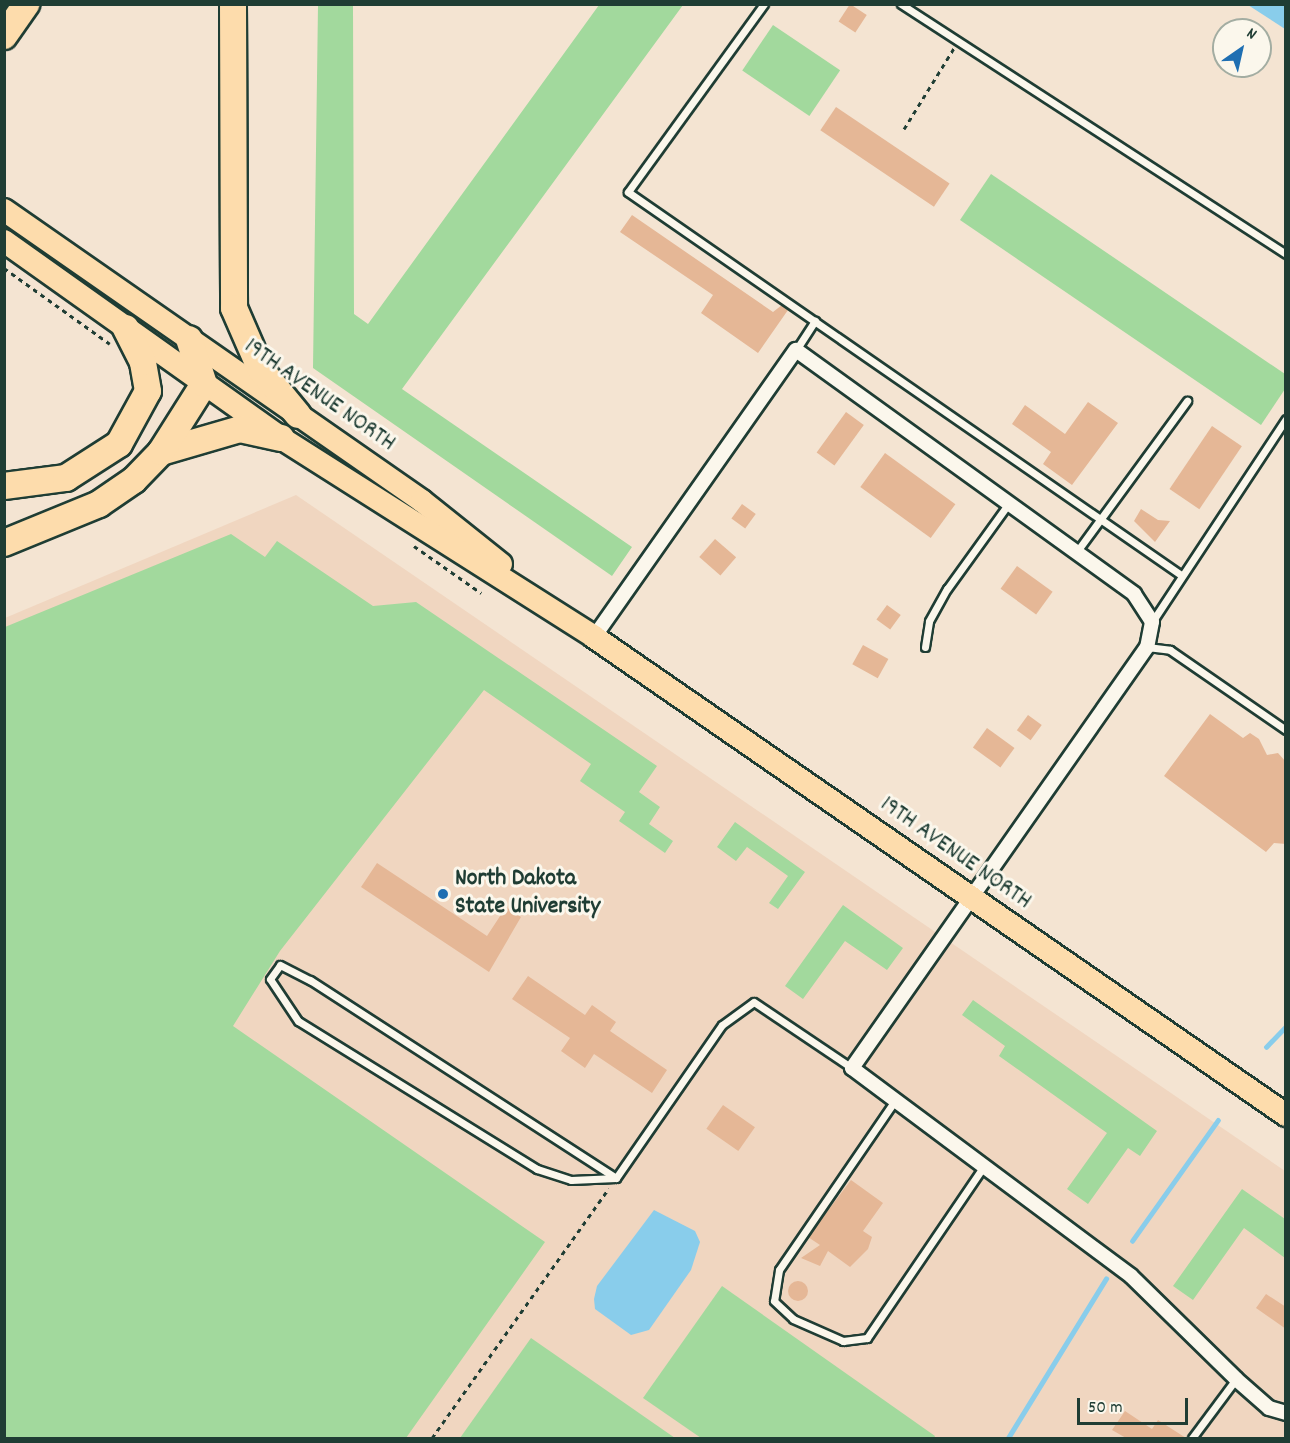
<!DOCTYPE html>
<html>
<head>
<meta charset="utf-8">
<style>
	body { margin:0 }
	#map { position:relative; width:1290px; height:1443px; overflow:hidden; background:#f4e4d2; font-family:Dekko,sans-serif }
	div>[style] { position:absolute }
	.built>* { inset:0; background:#f0d6c0 }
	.green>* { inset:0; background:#a2d99d; transform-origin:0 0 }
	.water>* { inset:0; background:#89cdeb }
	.stream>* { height:4.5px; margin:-2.25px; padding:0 2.25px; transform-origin:2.25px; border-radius:2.25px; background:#89cdeb }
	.building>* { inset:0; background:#e5b796; transform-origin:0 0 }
	.round { border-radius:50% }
	.path>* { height:3px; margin-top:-1.5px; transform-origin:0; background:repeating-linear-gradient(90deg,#1f3d34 0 4.5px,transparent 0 9px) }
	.roads { filter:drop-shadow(2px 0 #1f3d34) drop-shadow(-2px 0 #1f3d34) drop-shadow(0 2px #1f3d34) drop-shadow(0 -2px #1f3d34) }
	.service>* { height:7px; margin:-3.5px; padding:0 3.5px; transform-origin:3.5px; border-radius:3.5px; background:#fbf7ec }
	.minor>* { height:14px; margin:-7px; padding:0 7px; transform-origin:7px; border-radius:7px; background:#fbf7ec }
	.primary>* { height:22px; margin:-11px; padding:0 11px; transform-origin:11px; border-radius:11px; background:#fddcac }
	.motorway>* { height:26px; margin:-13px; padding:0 13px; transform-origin:13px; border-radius:13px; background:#fddcac }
	.dots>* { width:16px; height:16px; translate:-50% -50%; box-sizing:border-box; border:3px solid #fbf7ec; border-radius:50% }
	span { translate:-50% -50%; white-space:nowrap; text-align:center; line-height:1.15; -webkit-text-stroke:6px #fbf7ec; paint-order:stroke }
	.street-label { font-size:24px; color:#1f3d34 }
	.poi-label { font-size:24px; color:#1f3d34; font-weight:700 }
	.left { translate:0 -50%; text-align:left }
	.frame { position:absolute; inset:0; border:6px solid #1f3d34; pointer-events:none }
	.north { position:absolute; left:1212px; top:18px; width:60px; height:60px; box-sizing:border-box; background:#fbf7ec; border:2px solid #a3ada2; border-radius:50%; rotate:34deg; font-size:16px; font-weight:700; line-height:24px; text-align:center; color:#1f3d34 }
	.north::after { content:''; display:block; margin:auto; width:21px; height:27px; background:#1f6fb2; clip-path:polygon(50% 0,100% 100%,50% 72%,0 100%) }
	.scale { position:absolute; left:1077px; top:1398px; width:111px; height:27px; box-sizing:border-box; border:3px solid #1f3d34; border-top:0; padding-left:8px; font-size:18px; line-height:21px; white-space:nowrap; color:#1f3d34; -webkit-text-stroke:4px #fbf7ec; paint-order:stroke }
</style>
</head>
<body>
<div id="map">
	<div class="built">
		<i style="clip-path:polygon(296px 495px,1285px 1171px,1285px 1438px,5px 1438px,5px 618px)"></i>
	</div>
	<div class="green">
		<i style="clip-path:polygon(318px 5px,353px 5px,354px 314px,368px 324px,599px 5px,683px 5px,402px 389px,632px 547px,612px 576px,313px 368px)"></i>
		<i style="left:773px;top:25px;width:81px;height:55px;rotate:34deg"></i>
		<i style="clip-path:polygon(991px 174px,1285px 374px,1285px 389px,1261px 425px,960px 220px)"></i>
		<i style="clip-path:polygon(231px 534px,265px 557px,277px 541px,373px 606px,416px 602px,657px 766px,639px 792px,660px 807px,649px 824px,673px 841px,665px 853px,619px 821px,625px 812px,580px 781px,591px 764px,484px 690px,280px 951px,233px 1026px,545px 1242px,406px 1438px,5px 1438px,5px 627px)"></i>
		<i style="clip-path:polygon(735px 822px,805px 872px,778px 909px,769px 903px,788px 876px,747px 847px,736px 861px,717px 847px)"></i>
		<i style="clip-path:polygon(843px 905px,903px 948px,887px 970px,845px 941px,803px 999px,785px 986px)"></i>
		<i style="clip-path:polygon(973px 1000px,1157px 1131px,1140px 1156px,1128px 1148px,1088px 1204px,1067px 1189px,1107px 1133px,999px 1056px,1005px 1046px,962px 1015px)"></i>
		<i style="clip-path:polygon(1242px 1189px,1285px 1219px,1285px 1258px,1244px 1228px,1193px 1300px,1173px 1286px)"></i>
		<i style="clip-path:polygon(722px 1286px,935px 1436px,934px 1438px,701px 1438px,643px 1398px)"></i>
		<i style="clip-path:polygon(531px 1338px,675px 1438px,460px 1438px)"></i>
	</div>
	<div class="water">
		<i style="clip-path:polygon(1248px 5px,1285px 5px,1285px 29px)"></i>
		<i style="clip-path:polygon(654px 1210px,695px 1231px,700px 1242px,691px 1270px,649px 1330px,631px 1335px,595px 1309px,594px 1299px,597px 1286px)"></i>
	</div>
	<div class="stream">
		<i style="left:1266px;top:1047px;width:29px;rotate:-46deg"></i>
		<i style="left:1132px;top:1241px;width:148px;rotate:-54.6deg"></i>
		<i style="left:1008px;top:1438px;width:187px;rotate:-58.4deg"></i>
	</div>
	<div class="building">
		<i style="left:850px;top:4px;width:20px;height:21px;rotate:33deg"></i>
		<i style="left:836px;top:107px;width:137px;height:28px;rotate:34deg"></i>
		<i style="clip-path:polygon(632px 215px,773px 312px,782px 305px,788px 310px,758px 353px,701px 313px,713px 295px,620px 232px)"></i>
		<i style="clip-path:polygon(1088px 402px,1118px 423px,1072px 485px,1043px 464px,1051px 452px,1012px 424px,1025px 405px,1065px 434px)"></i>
		<i style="left:846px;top:412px;width:22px;height:50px;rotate:36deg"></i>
		<i style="left:1212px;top:426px;width:36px;height:76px;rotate:34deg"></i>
		<i style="left:885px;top:453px;width:87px;height:42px;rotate:36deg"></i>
		<i style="left:742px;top:504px;width:17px;height:18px;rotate:36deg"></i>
		<i style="clip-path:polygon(1141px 509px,1158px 520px,1170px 521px,1155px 542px,1134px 521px)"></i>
		<i style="left:715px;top:539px;width:28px;height:24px;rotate:41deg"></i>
		<i style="left:1017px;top:566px;width:44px;height:28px;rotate:36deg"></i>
		<i style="left:887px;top:605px;width:17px;height:18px;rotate:36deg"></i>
		<i style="left:863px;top:645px;width:29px;height:22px;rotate:29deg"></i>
		<i style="clip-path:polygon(1210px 714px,1243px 738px,1250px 733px,1259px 739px,1267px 755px,1278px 753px,1286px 762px,1286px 844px,1274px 843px,1266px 852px,1164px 776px)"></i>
		<i style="left:1028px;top:715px;width:17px;height:19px;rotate:36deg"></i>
		<i style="left:987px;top:728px;width:34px;height:24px;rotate:36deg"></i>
		<i style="clip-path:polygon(377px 863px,487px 936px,506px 907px,521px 917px,489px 972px,361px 887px)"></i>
		<i style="clip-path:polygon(528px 976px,585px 1015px,592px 1005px,616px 1022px,610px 1031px,667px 1070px,652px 1093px,594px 1054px,585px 1068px,561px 1051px,570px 1038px,512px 999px)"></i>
		<i style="left:723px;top:1105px;width:39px;height:29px;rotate:35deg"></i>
		<i style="clip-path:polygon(851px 1180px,883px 1203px,863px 1231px,872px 1237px,868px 1249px,850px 1267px,828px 1251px,820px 1266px,801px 1258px,820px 1245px,808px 1237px)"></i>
		<i class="round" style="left:788px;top:1281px;width:20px;height:20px"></i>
		<i style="clip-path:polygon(1266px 1294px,1286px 1307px,1286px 1329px,1256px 1308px)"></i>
		<i style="clip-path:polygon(1125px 1411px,1152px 1429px,1158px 1420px,1186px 1438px,1126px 1438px,1112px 1430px)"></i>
	</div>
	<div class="path">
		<i style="left:904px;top:129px;width:95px;rotate:-58.3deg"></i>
		<i style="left:4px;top:268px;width:130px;rotate:35.6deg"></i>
		<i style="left:414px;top:546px;width:82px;rotate:35deg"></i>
		<i style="left:432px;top:1438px;width:306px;rotate:-54.7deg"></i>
	</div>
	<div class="roads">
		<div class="service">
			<i style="left:764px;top:4px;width:232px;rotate:125.9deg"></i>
			<i style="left:628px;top:192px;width:673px;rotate:34.71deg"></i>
			<i style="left:901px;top:4px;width:459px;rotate:33deg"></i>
			<i style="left:796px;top:350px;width:35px;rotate:-57deg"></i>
			<i style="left:1075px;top:554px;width:190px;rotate:-53.8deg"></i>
			<i style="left:1152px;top:622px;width:243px;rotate:-56.6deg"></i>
			<i style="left:925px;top:647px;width:26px;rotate:-81deg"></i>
			<i style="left:929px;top:621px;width:37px;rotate:-61deg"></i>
			<i style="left:947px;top:589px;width:106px;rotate:-54.2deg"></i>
			<i style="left:1147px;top:647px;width:23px;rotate:7deg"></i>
			<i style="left:1170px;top:650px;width:141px;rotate:34.6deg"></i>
			<i style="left:280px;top:965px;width:34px;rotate:27deg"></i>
			<i style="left:310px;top:980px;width:364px;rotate:32.9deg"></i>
			<i style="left:616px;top:1178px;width:45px;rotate:177.5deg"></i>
			<i style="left:571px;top:1180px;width:36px;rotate:-162deg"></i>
			<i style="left:537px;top:1169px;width:281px;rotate:-148.2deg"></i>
			<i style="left:298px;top:1021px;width:50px;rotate:-123.7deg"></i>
			<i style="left:270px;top:979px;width:17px;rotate:-54deg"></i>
			<i style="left:896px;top:1099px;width:207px;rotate:124.4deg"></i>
			<i style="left:779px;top:1270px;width:31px;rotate:99deg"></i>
			<i style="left:774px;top:1301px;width:26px;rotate:43deg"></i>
			<i style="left:793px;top:1319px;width:55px;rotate:23.7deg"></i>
			<i style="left:843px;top:1341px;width:24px;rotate:-7deg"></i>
			<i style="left:867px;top:1338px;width:208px;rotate:-55.8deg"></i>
			<i style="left:616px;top:1178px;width:186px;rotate:-55.3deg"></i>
			<i style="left:722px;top:1025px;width:39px;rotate:-36deg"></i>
			<i style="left:754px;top:1002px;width:118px;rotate:34deg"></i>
			<i style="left:1192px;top:1438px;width:74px;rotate:-53.3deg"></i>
		</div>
		<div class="minor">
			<i style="left:594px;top:637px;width:351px;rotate:-54.9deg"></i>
			<i style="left:796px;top:350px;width:417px;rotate:35.8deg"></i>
			<i style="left:1134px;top:594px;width:33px;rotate:57deg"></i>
			<i style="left:1152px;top:622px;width:25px;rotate:101deg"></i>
			<i style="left:1147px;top:647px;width:514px;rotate:125.02deg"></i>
			<i style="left:852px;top:1068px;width:348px;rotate:36.7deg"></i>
			<i style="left:1131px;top:1276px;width:147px;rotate:44.4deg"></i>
			<i style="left:1236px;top:1379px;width:44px;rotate:41.3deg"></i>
			<i style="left:1269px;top:1408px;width:18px;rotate:16deg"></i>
		</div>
		<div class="primary">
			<i style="left:4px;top:210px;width:509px;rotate:34.84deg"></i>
			<i style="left:422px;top:501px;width:101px;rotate:38.6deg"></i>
			<i style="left:4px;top:241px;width:340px;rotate:35.4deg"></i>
			<i style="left:281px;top:438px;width:371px;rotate:32.4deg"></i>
			<i style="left:594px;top:637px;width:841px;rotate:34.63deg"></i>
		</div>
		<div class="motorway">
			<i style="left:233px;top:4px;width:304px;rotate:89.8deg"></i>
			<i style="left:234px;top:308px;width:68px;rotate:66.5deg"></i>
			<i style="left:261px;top:370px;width:58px;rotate:50.6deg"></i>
			<i style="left:4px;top:36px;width:39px;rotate:-55deg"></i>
			<i style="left:161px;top:452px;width:82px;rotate:-16.2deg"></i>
			<i style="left:240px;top:429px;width:42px;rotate:12.4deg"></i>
			<i style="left:4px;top:486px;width:63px;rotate:-7.4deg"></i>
			<i style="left:66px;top:478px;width:63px;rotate:-32.7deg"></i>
			<i style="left:119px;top:444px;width:60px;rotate:-61.3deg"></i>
			<i style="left:148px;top:391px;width:29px;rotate:-100deg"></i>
			<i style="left:143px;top:362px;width:38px;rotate:-117deg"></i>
			<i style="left:4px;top:543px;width:103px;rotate:-22.3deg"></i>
			<i style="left:99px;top:504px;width:42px;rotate:-34.4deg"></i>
			<i style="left:134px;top:480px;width:39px;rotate:-46deg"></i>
			<i style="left:161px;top:452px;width:80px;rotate:-57.7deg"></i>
			<i style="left:204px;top:384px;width:47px;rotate:-108.4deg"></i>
		</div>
	</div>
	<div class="dots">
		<i style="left:443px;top:894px;background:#1f6fb2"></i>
	</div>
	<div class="street-label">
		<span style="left:319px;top:396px;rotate:35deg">19TH AVENUE NORTH</span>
		<span style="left:955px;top:854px;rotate:35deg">19TH AVENUE NORTH</span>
	</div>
	<div class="poi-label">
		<span class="left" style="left:455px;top:894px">North Dakota<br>State University</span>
	</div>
	<div class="frame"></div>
	<div class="north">N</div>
	<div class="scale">50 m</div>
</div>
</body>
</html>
